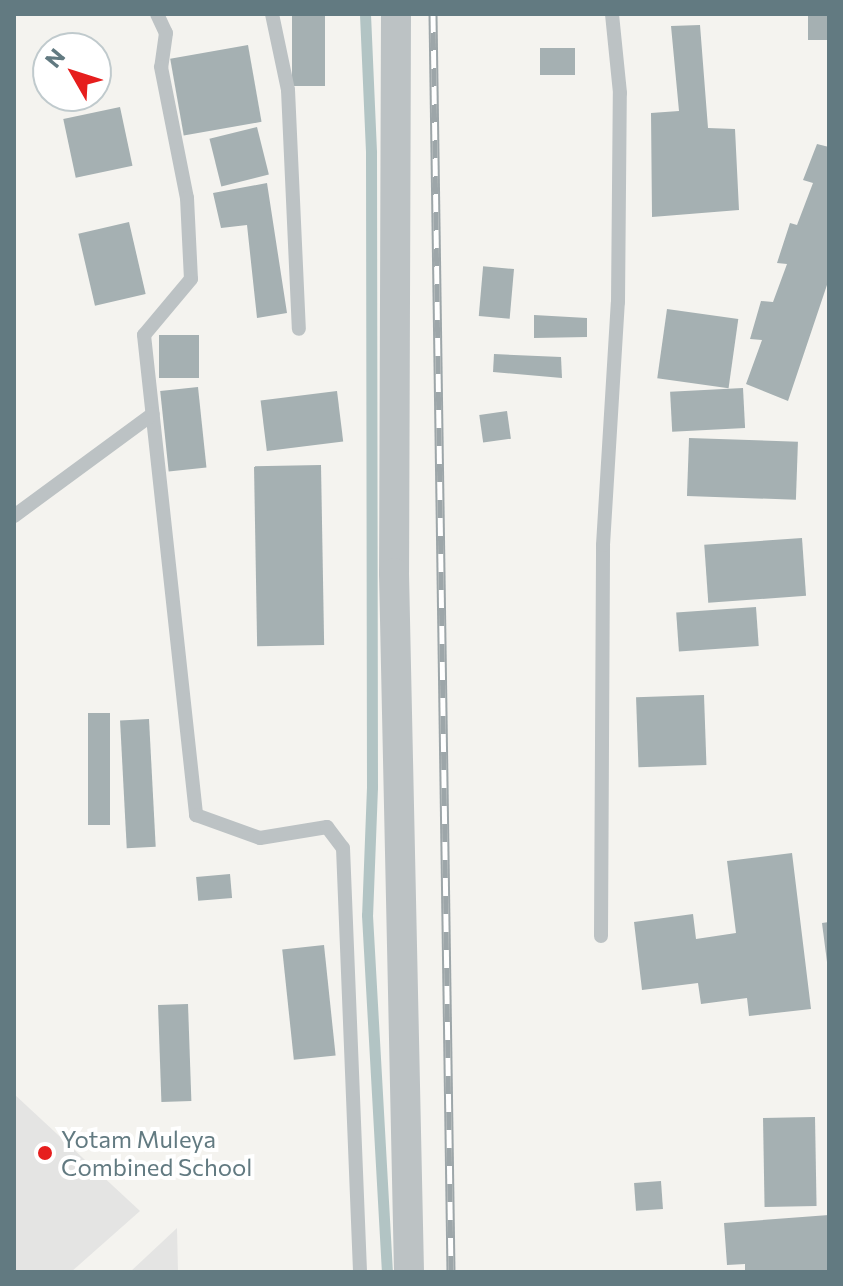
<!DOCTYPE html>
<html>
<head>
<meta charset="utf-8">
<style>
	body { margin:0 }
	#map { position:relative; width:843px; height:1286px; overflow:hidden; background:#f4f3ef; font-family:Commissioner,sans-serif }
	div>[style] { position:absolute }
	.built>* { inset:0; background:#e4e4e3 }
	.stream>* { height:11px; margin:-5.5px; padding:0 5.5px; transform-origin:5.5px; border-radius:5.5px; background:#b2c4c4 }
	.building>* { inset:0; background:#a5b0b2; transform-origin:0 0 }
	.service>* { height:14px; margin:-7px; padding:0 7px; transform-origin:7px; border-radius:7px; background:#bcc2c4 }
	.minor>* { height:30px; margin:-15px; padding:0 15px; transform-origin:15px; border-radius:15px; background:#bcc2c4 }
	.rail>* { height:9px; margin-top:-4.5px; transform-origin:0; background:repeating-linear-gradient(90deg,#fff 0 18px,#9da6a9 0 36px); box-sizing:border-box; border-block:2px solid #9da6a9 }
	.dots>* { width:22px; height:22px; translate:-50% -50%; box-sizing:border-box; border:4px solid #fff; border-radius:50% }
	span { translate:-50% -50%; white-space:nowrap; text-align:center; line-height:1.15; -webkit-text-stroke:8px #fff; paint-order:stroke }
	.poi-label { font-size:24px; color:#627a81 }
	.left { translate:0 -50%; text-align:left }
	.frame { position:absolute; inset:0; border:16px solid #627a81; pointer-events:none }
	.north { position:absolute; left:32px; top:32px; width:80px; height:80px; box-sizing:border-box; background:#fff; border:2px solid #c0cacd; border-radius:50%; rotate:309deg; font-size:22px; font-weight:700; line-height:32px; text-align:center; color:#627a81 }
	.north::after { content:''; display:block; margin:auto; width:28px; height:36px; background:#e61e1d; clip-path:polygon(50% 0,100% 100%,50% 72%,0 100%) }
</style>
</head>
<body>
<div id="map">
	<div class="built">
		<i style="clip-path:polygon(14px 1094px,140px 1211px,71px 1272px,14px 1272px)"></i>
		<i style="clip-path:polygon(177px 1228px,178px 1272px,130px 1272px)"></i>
	</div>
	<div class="stream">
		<i style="left:365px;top:14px;width:139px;rotate:87.5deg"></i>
		<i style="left:371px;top:153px;width:634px;rotate:89.91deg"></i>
		<i style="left:372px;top:787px;width:128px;rotate:92.2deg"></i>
		<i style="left:367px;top:915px;width:358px;rotate:86.8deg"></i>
	</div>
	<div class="building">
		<i style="left:292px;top:14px;width:33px;height:72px"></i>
		<i style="left:808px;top:14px;width:21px;height:26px"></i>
		<i style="clip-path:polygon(700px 25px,708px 128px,735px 129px,739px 210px,652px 217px,651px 113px,679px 111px,671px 26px)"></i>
		<i style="left:248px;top:45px;width:78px;height:79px;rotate:80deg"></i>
		<i style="left:575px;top:48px;width:27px;height:35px;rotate:90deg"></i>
		<i style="left:120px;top:107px;width:60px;height:58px;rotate:78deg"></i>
		<i style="left:257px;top:127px;width:49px;height:49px;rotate:76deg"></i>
		<i style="clip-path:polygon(817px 144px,829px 147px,829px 279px,788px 401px,746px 384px,762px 340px,750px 339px,761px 301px,773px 302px,787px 264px,777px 263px,790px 223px,797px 225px,813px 183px,803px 180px)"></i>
		<i style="clip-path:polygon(267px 183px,287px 313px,257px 318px,247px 225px,221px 228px,213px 193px)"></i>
		<i style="left:129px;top:222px;width:74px;height:52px;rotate:77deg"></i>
		<i style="left:514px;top:269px;width:50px;height:31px;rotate:95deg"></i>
		<i style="left:667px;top:309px;width:72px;height:70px;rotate:8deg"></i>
		<i style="clip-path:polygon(534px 315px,587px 318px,587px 337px,534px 338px)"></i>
		<i style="left:199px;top:335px;width:43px;height:40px;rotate:90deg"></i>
		<i style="clip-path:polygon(494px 354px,561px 357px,562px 378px,493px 372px)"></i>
		<i style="left:198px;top:387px;width:81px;height:38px;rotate:84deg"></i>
		<i style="left:743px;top:388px;width:40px;height:73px;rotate:87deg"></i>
		<i style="left:337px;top:391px;width:51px;height:77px;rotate:83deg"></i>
		<i style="left:507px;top:411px;width:28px;height:28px;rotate:82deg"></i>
		<i style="left:689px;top:438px;width:109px;height:58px;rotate:2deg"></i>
		<i style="left:321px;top:465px;width:180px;height:67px;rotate:89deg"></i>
		<i style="left:802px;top:538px;width:58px;height:98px;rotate:86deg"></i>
		<i style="left:756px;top:607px;width:39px;height:80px;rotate:86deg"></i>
		<i style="left:704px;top:695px;width:70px;height:68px;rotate:88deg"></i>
		<i style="left:88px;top:713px;width:22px;height:112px"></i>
		<i style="left:149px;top:719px;width:128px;height:29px;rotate:87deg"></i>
		<i style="clip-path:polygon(792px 853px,811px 1009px,749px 1016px,747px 998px,701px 1004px,698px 983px,642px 990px,634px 922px,693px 914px,696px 939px,736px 933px,727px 861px)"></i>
		<i style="left:230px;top:874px;width:24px;height:34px;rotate:85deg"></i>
		<i style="clip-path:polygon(829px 922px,829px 962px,827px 962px,822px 923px)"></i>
		<i style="left:324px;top:945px;width:111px;height:42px;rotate:84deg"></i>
		<i style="left:188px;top:1004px;width:97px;height:30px;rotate:88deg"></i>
		<i style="left:815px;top:1117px;width:89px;height:52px;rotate:89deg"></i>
		<i style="left:661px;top:1181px;width:28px;height:27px;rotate:86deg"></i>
		<i style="clip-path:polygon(829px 1215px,829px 1272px,745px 1272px,745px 1264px,727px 1265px,724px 1223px)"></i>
	</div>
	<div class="service">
		<i style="left:157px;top:14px;width:21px;rotate:65deg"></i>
		<i style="left:166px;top:33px;width:34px;rotate:98deg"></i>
		<i style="left:161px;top:67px;width:134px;rotate:78.8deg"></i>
		<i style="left:187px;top:198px;width:81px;rotate:87.2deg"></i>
		<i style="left:191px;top:279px;width:73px;rotate:130deg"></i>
		<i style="left:144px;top:335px;width:483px;rotate:83.8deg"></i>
		<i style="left:196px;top:815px;width:68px;rotate:19.8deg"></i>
		<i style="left:260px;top:838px;width:68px;rotate:-9.3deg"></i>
		<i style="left:327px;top:827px;width:26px;rotate:53deg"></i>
		<i style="left:343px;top:848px;width:424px;rotate:87.7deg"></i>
		<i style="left:272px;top:14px;width:78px;rotate:78.1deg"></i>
		<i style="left:288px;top:90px;width:239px;rotate:87.4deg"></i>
		<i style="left:14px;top:516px;width:172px;rotate:-36.3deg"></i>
		<i style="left:601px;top:936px;width:391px;rotate:-89.7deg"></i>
		<i style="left:603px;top:545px;width:243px;rotate:-86.5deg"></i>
		<i style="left:618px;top:302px;width:209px;rotate:-89.5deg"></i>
		<i style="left:620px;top:93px;width:79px;rotate:-95.8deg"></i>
	</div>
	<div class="minor">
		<i style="left:396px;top:14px;width:559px;rotate:90.2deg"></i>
		<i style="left:394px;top:573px;width:699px;rotate:88.77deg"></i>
	</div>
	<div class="rail">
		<i style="left:433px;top:14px;width:1258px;rotate:89.18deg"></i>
	</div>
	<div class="dots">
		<i style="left:45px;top:1153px;background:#e61e1d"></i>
	</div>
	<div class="poi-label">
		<span class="left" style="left:61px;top:1153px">Yotam Muleya<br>Combined School</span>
	</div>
	<div class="frame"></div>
	<div class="north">N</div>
</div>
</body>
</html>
